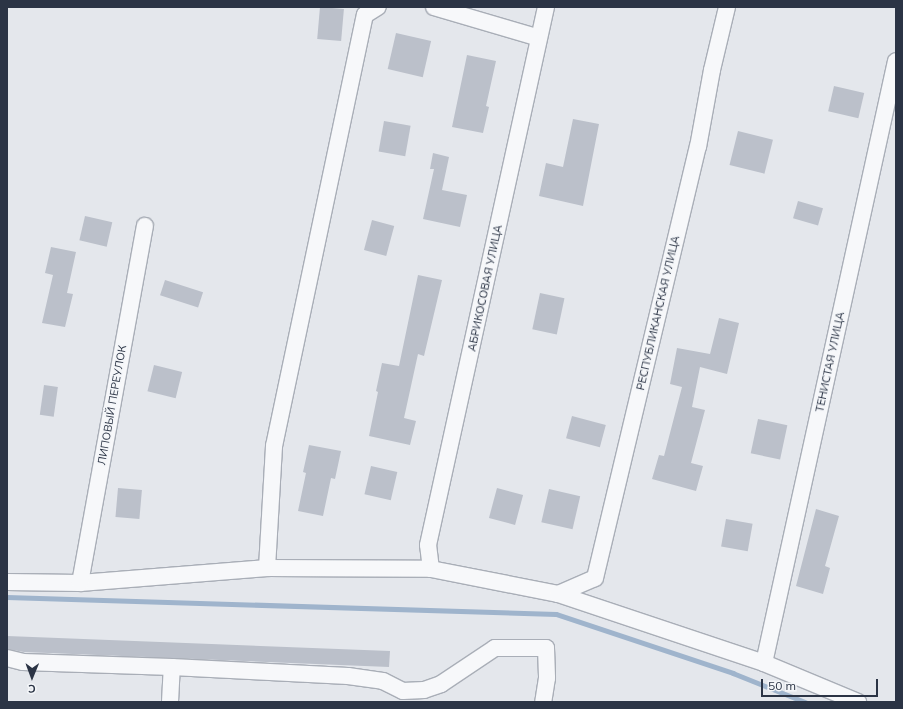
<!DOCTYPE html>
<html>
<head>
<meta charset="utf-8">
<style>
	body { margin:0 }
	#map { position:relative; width:903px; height:709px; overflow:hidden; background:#e4e7ec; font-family:Mulish,sans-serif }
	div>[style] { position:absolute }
	.stream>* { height:4.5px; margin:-2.25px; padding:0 2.25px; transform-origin:2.25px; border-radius:2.25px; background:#9fb4cc }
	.building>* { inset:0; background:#bbc0ca; transform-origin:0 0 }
	.roads { filter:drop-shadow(1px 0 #a9aeb7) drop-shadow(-1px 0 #a9aeb7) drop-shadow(0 1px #a9aeb7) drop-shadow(0 -1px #a9aeb7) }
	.minor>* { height:16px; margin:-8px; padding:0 8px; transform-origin:8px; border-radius:8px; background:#f7f8fa }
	span { translate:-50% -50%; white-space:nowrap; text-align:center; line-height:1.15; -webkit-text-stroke:3px #f4f6f9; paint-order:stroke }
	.street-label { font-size:11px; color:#2b3445 }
	.frame { position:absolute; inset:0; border:8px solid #2b3445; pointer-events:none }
	.north { position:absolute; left:12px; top:657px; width:40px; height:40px; -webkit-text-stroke:3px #f4f6f9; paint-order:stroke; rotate:181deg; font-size:11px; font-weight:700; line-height:16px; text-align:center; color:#2b3445 }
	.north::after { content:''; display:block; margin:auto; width:14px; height:18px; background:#2b3445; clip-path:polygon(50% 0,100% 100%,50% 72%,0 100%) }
	.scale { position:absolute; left:761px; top:679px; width:117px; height:18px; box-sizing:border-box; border:2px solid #2b3445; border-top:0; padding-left:5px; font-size:12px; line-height:14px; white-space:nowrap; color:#2b3445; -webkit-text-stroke:3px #f4f6f9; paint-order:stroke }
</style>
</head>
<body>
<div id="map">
	<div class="stream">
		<i style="left:7px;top:597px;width:549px;rotate:1.77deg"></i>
		<i style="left:556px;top:614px;width:187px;rotate:18.4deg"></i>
		<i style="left:733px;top:673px;width:78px;rotate:21.9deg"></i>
	</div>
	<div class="building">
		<i style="left:320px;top:7px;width:24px;height:32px;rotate:5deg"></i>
		<i style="left:396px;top:33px;width:36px;height:37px;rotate:13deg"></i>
		<i style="clip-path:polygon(467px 55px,496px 61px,486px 106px,489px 107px,483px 133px,452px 127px)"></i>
		<i style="left:834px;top:86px;width:31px;height:26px;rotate:13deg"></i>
		<i style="clip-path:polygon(573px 119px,599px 124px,583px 206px,539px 196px,546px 163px,563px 167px)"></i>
		<i style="left:384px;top:121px;width:27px;height:31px;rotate:10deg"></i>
		<i style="left:738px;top:131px;width:36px;height:35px;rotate:14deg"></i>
		<i style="clip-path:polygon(433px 153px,449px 157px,442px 190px,467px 195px,460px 227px,423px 219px,434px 169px,430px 169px)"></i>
		<i style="left:798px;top:201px;width:26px;height:18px;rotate:16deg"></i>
		<i style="left:85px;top:216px;width:28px;height:25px;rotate:13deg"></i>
		<i style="left:372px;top:220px;width:23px;height:31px;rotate:15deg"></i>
		<i style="clip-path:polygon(51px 247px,76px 252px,67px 293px,73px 294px,65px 327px,42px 323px,53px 275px,45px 273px)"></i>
		<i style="clip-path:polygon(418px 275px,442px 280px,424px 356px,418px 354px,404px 418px,416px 421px,410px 445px,369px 436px,378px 392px,376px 391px,382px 363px,399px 366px)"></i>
		<i style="left:165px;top:280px;width:40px;height:16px;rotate:18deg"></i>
		<i style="left:540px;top:293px;width:25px;height:37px;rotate:12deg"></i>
		<i style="clip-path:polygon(719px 318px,739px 323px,727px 374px,700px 367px,692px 407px,705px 410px,691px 463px,703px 466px,696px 491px,652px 479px,659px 455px,664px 456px,682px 387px,670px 384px,677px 348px,710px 354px)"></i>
		<i style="left:154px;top:365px;width:29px;height:27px;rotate:14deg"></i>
		<i style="left:44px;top:385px;width:14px;height:30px;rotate:8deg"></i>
		<i style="left:572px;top:416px;width:35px;height:23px;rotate:15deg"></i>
		<i style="left:758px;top:419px;width:30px;height:35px;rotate:12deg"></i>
		<i style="clip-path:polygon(309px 445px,341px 451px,335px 479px,331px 478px,323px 516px,298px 511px,306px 473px,303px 472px)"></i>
		<i style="left:371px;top:466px;width:27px;height:29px;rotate:13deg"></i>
		<i style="left:118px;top:488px;width:24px;height:29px;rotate:5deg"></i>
		<i style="left:497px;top:488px;width:27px;height:31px;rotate:15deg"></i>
		<i style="left:549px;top:489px;width:32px;height:34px;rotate:13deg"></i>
		<i style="clip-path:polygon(816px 509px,839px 516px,825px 566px,830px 568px,823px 594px,796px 586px)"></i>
		<i style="left:726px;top:519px;width:27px;height:28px;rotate:10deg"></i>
		<i style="clip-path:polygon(7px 636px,390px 651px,389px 667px,24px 652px,7px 649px)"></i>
	</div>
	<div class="roads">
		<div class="minor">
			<i style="left:434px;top:7px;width:109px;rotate:16.4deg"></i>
			<i style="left:267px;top:568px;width:122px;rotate:-86.7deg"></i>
			<i style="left:274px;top:446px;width:441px;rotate:-78.1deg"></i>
			<i style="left:365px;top:15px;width:15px;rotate:-32deg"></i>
			<i style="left:431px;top:569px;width:24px;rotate:-97deg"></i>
			<i style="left:428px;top:545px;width:551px;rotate:-77.63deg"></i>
			<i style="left:7px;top:582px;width:73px;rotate:0.8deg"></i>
			<i style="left:80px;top:583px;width:188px;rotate:-4.6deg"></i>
			<i style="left:267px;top:568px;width:164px;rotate:0.3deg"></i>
			<i style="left:431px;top:569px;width:129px;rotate:11.1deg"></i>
			<i style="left:558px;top:594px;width:217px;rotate:18.5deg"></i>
			<i style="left:764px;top:663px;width:102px;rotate:22.5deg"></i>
			<i style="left:80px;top:583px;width:363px;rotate:-79.7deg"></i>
			<i style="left:558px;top:594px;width:40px;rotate:-23.4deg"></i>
			<i style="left:595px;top:578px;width:443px;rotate:-76.6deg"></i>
			<i style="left:698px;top:147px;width:78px;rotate:-79.7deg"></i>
			<i style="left:712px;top:70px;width:65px;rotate:-76.6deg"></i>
			<i style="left:7px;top:658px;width:16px;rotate:14deg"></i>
			<i style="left:23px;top:662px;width:149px;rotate:1.9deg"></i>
			<i style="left:172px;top:667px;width:176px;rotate:2.9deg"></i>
			<i style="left:348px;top:676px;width:35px;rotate:8deg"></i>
			<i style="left:383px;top:681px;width:22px;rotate:27deg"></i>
			<i style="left:403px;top:691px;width:21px;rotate:-3deg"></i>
			<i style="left:424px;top:690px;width:18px;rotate:-19deg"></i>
			<i style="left:441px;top:684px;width:65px;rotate:-33.7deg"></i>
			<i style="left:495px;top:648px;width:51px"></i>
			<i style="left:546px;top:648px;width:30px;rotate:88deg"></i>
			<i style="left:547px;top:678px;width:24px;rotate:99deg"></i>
			<i style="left:764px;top:663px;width:616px;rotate:-77.63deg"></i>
			<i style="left:170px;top:702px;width:35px;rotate:-87deg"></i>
		</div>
	</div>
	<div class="street-label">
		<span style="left:485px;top:288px;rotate:-78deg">АБРИКОСОВАЯ УЛИЦА</span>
		<span style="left:658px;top:313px;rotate:-77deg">РЕСПУБЛИКАНСКАЯ УЛИЦА</span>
		<span style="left:830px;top:362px;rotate:-78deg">ТЕНИСТАЯ УЛИЦА</span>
		<span style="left:112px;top:405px;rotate:-80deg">ЛИПОВЫЙ ПЕРЕУЛОК</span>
	</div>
	<div class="frame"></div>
	<div class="north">С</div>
	<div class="scale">50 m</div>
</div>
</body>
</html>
